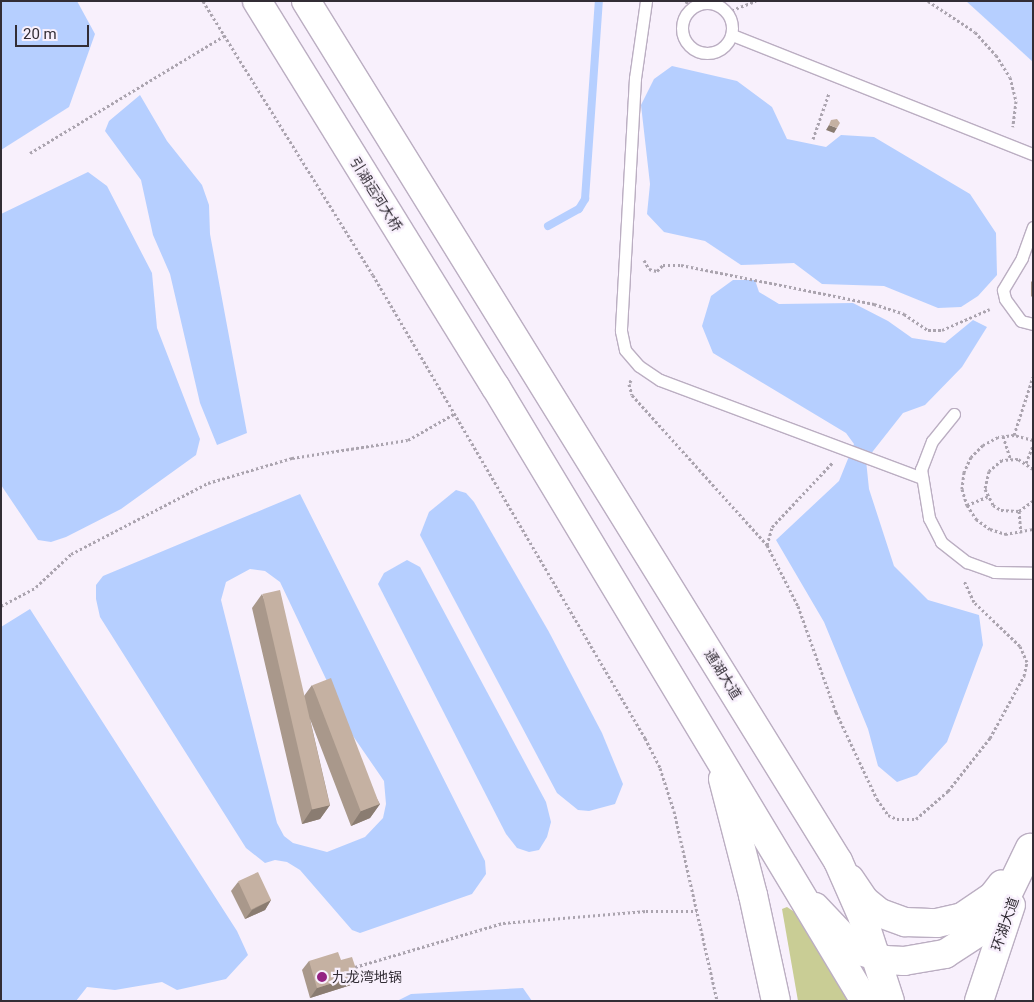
<!DOCTYPE html>
<html>
<head>
<meta charset="utf-8">
<style>
	body { margin:0 }
	#map { position:relative; width:1034px; height:1002px; overflow:hidden; background:#f8f0fc; font-family:Roboto,"Noto Sans SC",sans-serif }
	div>[style] { position:absolute }
	.green>* { inset:0; background:#c9cd95 }
	.water>* { inset:0; background:#b6cfff }
	.stream>* { height:8px; margin:-4px; padding:0 4px; transform-origin:4px; border-radius:4px; background:#b6cfff }
	.path>* { height:3px; margin-top:-1.5px; transform-origin:0; background:repeating-linear-gradient(90deg,#aba4af 0 2.5px,transparent 0 5px) }
	.roads { filter:drop-shadow(1px 0 #bbaec2) drop-shadow(-1px 0 #bbaec2) drop-shadow(0 1px #bbaec2) drop-shadow(0 -1px #bbaec2) }
	.lane>* { height:11px; margin:-5.5px; padding:0 5.5px; transform-origin:5.5px; border-radius:5.5px; background:#fff }
	.lane>.ring { margin:-5.5px; padding:0; box-sizing:content-box; background:none; border:11px solid #fff; border-radius:50% }
	.secondary>* { height:28px; margin:-14px; padding:0 14px; transform-origin:14px; border-radius:14px; background:#fff }
	.primary>* { height:28px; margin:-14px; padding:0 14px; transform-origin:14px; border-radius:14px; background:#fff }
	.wall>* { inset:0; background:#a9988b }
	.shaded-wall>* { inset:0; background:#8a7c71 }
	.building>* { inset:0; background:#c5b1a2; transform-origin:0 0 }
	.dots>* { width:14px; height:14px; translate:-50% -50%; box-sizing:border-box; border:2px solid #f8f0fc; border-radius:50% }
	span { translate:-50% -50%; white-space:nowrap; text-align:center; line-height:1.15; -webkit-text-stroke:4.5px #f8f0fc; paint-order:stroke }
	.street-label { font-size:14px; color:#322d35 }
	.poi-label { font-size:14px; color:#322d35 }
	.left { translate:0 -50%; text-align:left }
	.frame { position:absolute; inset:0; border:2px solid #322d35; pointer-events:none }
	.scale { position:absolute; left:15px; top:25px; width:74px; height:22px; box-sizing:border-box; border:2px solid #322d35; border-top:0; padding-left:6px; font-size:15px; line-height:18px; white-space:nowrap; color:#322d35; -webkit-text-stroke:4px #f8f0fc; paint-order:stroke }
</style>
</head>
<body>
<div id="map">
	<div class="green">
		<i style="clip-path:polygon(787px 907px,799px 915px,849px 1001px,798px 1001px,782px 909px)"></i>
	</div>
	<div class="water">
		<i style="clip-path:polygon(1px 1px,77px 1px,95px 34px,69px 107px,1px 150px)"></i>
		<i style="clip-path:polygon(966px 1px,1033px 1px,1033px 62px)"></i>
		<i style="clip-path:polygon(672px 66px,737px 81px,772px 107px,787px 139px,826px 147px,841px 135px,874px 137px,970px 194px,996px 233px,997px 275px,978px 296px,961px 307px,938px 308px,884px 286px,822px 284px,794px 263px,741px 265px,705px 241px,664px 232px,647px 214px,650px 184px,641px 105px,654px 79px)"></i>
		<i style="clip-path:polygon(140px 95px,167px 141px,202px 185px,209px 205px,210px 234px,247px 433px,217px 445px,200px 403px,170px 274px,153px 235px,141px 180px,105px 131px,109px 121px)"></i>
		<i style="clip-path:polygon(88px 172px,107px 186px,152px 273px,157px 328px,200px 439px,196px 455px,121px 509px,66px 537px,51px 542px,38px 540px,1px 485px,1px 214px)"></i>
		<i style="clip-path:polygon(733px 280px,755px 280px,759px 292px,779px 304px,853px 303px,888px 321px,912px 338px,945px 343px,973px 320px,987px 327px,962px 367px,925px 405px,903px 413px,866px 460px,869px 489px,894px 566px,928px 600px,979px 615px,983px 645px,947px 742px,917px 775px,897px 782px,878px 766px,868px 729px,824px 622px,776px 540px,839px 481px,854px 444px,846px 433px,713px 353px,702px 326px,711px 296px)"></i>
		<i style="clip-path:polygon(456px 490px,466px 493px,474px 502px,549px 632px,602px 733px,623px 784px,615px 804px,589px 811px,578px 810px,557px 793px,420px 535px,429px 512px)"></i>
		<i style="clip-path:polygon(evenodd,300px 494px,485px 861px,486px 874px,472px 894px,360px 933px,352px 930px,300px 870px,287px 862px,275px 860px,265px 863px,246px 848px,100px 617px,96px 599px,96px 585px,103px 576px,300px 494px,250px 569px,265px 571px,280px 582px,353px 736px,384px 781px,386px 804px,383px 818px,365px 837px,327px 852px,293px 843px,284px 836px,277px 823px,221px 600px,226px 582px,250px 569px)"></i>
		<i style="clip-path:polygon(407px 560px,420px 567px,546px 802px,551px 822px,547px 837px,539px 850px,529px 852px,517px 848px,506px 834px,378px 584px,384px 573px)"></i>
		<i style="clip-path:polygon(30px 609px,237px 931px,248px 955px,226px 979px,177px 990px,162px 982px,115px 990px,87px 987px,76px 1001px,1px 1001px,1px 627px)"></i>
		<i style="clip-path:polygon(523px 988px,532px 1001px,397px 1001px,411px 994px)"></i>
	</div>
	<div class="stream">
		<i style="left:548px;top:226px;width:35px;rotate:-29deg"></i>
		<i style="left:579px;top:209px;width:12px;rotate:-59deg"></i>
		<i style="left:585px;top:199px;width:198px;rotate:-86deg"></i>
	</div>
	<div class="path">
		<i style="left:203px;top:1px;width:322px;rotate:58.2deg"></i>
		<i style="left:373px;top:275px;width:537px;rotate:59.57deg"></i>
		<i style="left:645px;top:738px;width:34px;rotate:63deg"></i>
		<i style="left:660px;top:768px;width:45px;rotate:72deg"></i>
		<i style="left:674px;top:811px;width:195px;rotate:77.2deg"></i>
		<i style="left:686px;top:1px;width:9px;rotate:58deg"></i>
		<i style="left:928px;top:1px;width:56px;rotate:33.4deg"></i>
		<i style="left:975px;top:32px;width:31px;rotate:48deg"></i>
		<i style="left:996px;top:55px;width:26px;rotate:58deg"></i>
		<i style="left:1010px;top:77px;width:25px;rotate:76deg"></i>
		<i style="left:1016px;top:101px;width:26px;rotate:97deg"></i>
		<i style="left:727px;top:12px;width:31px;rotate:-21deg"></i>
		<i style="left:813px;top:139px;width:49px;rotate:-70.8deg"></i>
		<i style="left:30px;top:153px;width:227px;rotate:-31.1deg"></i>
		<i style="left:644px;top:260px;width:10px;rotate:61deg"></i>
		<i style="left:649px;top:269px;width:8px;rotate:14deg"></i>
		<i style="left:657px;top:271px;width:8px;rotate:-45deg"></i>
		<i style="left:663px;top:265px;width:18px"></i>
		<i style="left:681px;top:265px;width:197px;rotate:11.4deg"></i>
		<i style="left:874px;top:304px;width:32px;rotate:18deg"></i>
		<i style="left:904px;top:314px;width:29px;rotate:34deg"></i>
		<i style="left:928px;top:330px;width:14px"></i>
		<i style="left:942px;top:330px;width:52px;rotate:-23.6deg"></i>
		<i style="left:631px;top:380px;width:4px;rotate:117deg"></i>
		<i style="left:629px;top:384px;width:11px;rotate:75deg"></i>
		<i style="left:632px;top:395px;width:202px;rotate:48deg"></i>
		<i style="left:767px;top:545px;width:68px;rotate:63.1deg"></i>
		<i style="left:798px;top:606px;width:113px;rotate:70.3deg"></i>
		<i style="left:836px;top:712px;width:96px;rotate:64.8deg"></i>
		<i style="left:877px;top:799px;width:19px;rotate:55deg"></i>
		<i style="left:888px;top:815px;width:10px;rotate:24deg"></i>
		<i style="left:897px;top:819px;width:19px"></i>
		<i style="left:916px;top:819px;width:43px;rotate:-41.2deg"></i>
		<i style="left:948px;top:791px;width:68px;rotate:-51.6deg"></i>
		<i style="left:990px;top:738px;width:71px;rotate:-61.3deg"></i>
		<i style="left:1024px;top:676px;width:14px;rotate:-78deg"></i>
		<i style="left:1027px;top:662px;width:17px;rotate:-114deg"></i>
		<i style="left:1020px;top:646px;width:64px;rotate:-136.3deg"></i>
		<i style="left:974px;top:602px;width:23px;rotate:-115deg"></i>
		<i style="left:1014px;top:435px;width:61px;rotate:-71.9deg"></i>
		<i style="left:1003px;top:436px;width:23px;rotate:72deg"></i>
		<i style="left:1033px;top:440px;width:20px;rotate:-165deg"></i>
		<i style="left:1014px;top:435px;width:16px;rotate:173deg"></i>
		<i style="left:998px;top:437px;width:17px;rotate:152deg"></i>
		<i style="left:983px;top:445px;width:17px;rotate:135deg"></i>
		<i style="left:971px;top:457px;width:17px;rotate:115deg"></i>
		<i style="left:964px;top:472px;width:17px;rotate:97deg"></i>
		<i style="left:962px;top:489px;width:17px;rotate:73deg"></i>
		<i style="left:967px;top:505px;width:17px;rotate:57deg"></i>
		<i style="left:976px;top:519px;width:17px;rotate:36deg"></i>
		<i style="left:990px;top:529px;width:16px;rotate:18deg"></i>
		<i style="left:1005px;top:534px;width:28px;rotate:-10deg"></i>
		<i style="left:1026px;top:463px;width:18px;rotate:-68deg"></i>
		<i style="left:1033px;top:469px;width:18px;rotate:-146deg"></i>
		<i style="left:1018px;top:459px;width:16px;rotate:176deg"></i>
		<i style="left:1002px;top:460px;width:17px;rotate:140deg"></i>
		<i style="left:989px;top:471px;width:18px;rotate:103deg"></i>
		<i style="left:985px;top:489px;width:18px;rotate:63deg"></i>
		<i style="left:993px;top:505px;width:9px;rotate:32deg"></i>
		<i style="left:1001px;top:510px;width:18px;rotate:3deg"></i>
		<i style="left:1019px;top:511px;width:17px;rotate:-36deg"></i>
		<i style="left:967px;top:505px;width:22px;rotate:-22deg"></i>
		<i style="left:1019px;top:511px;width:22px;rotate:85deg"></i>
		<i style="left:767px;top:545px;width:19px;rotate:-74deg"></i>
		<i style="left:772px;top:527px;width:88px;rotate:-46.8deg"></i>
		<i style="left:1px;top:606px;width:40px;rotate:-28deg"></i>
		<i style="left:36px;top:587px;width:48px;rotate:-43.3deg"></i>
		<i style="left:71px;top:554px;width:154px;rotate:-27.4deg"></i>
		<i style="left:208px;top:483px;width:88px;rotate:-16.6deg"></i>
		<i style="left:292px;top:458px;width:117px;rotate:-8.8deg"></i>
		<i style="left:408px;top:440px;width:53px;rotate:-29.5deg"></i>
		<i style="left:355px;top:967px;width:154px;rotate:-16.6deg"></i>
		<i style="left:503px;top:923px;width:144px;rotate:-4.8deg"></i>
		<i style="left:646px;top:911px;width:51px"></i>
	</div>
	<div class="roads">
		<div class="lane">
			<i style="left:646px;top:1px;width:78px;rotate:98.1deg"></i>
			<i style="left:635px;top:78px;width:253px;rotate:93.2deg"></i>
			<i style="left:621px;top:331px;width:19px;rotate:78deg"></i>
			<i style="left:625px;top:350px;width:21px;rotate:49deg"></i>
			<i style="left:639px;top:366px;width:25px;rotate:34deg"></i>
			<i style="left:660px;top:380px;width:280px;rotate:20.5deg"></i>
			<i class="ring" style="left:682px;top:3px;width:39px;height:39px"></i>
			<i style="left:732px;top:35px;width:324px;rotate:21.6deg"></i>
			<i style="left:1033px;top:227px;width:33px;rotate:110deg"></i>
			<i style="left:1022px;top:258px;width:37px;rotate:121deg"></i>
			<i style="left:1003px;top:290px;width:9px;rotate:77deg"></i>
			<i style="left:1005px;top:299px;width:27px;rotate:54deg"></i>
			<i style="left:1021px;top:321px;width:12px;rotate:14deg"></i>
			<i style="left:954px;top:414px;width:35px;rotate:129deg"></i>
			<i style="left:932px;top:441px;width:30px;rotate:111deg"></i>
			<i style="left:921px;top:469px;width:50px;rotate:80.7deg"></i>
			<i style="left:929px;top:518px;width:27px;rotate:63deg"></i>
			<i style="left:941px;top:542px;width:33px;rotate:38deg"></i>
			<i style="left:967px;top:562px;width:29px;rotate:20deg"></i>
			<i style="left:994px;top:572px;width:39px;rotate:1deg"></i>
		</div>
		<div class="secondary">
			<i style="left:850px;top:879px;width:27px;rotate:56deg"></i>
			<i style="left:865px;top:901px;width:19px;rotate:39deg"></i>
			<i style="left:880px;top:913px;width:27px;rotate:20deg"></i>
			<i style="left:905px;top:922px;width:32px;rotate:2deg"></i>
			<i style="left:937px;top:923px;width:26px;rotate:-13deg"></i>
			<i style="left:962px;top:917px;width:36px;rotate:-34deg"></i>
			<i style="left:992px;top:897px;width:16px;rotate:-52deg"></i>
			<i style="left:815px;top:907px;width:47px;rotate:46.7deg"></i>
			<i style="left:847px;top:941px;width:20px;rotate:33deg"></i>
			<i style="left:864px;top:952px;width:22px;rotate:21deg"></i>
			<i style="left:885px;top:960px;width:19px;rotate:3deg"></i>
			<i style="left:904px;top:961px;width:42px;rotate:-9.7deg"></i>
			<i style="left:945px;top:954px;width:44px;rotate:-33deg"></i>
			<i style="left:982px;top:930px;width:27px;rotate:-48deg"></i>
			<i style="left:1000px;top:910px;width:69px;rotate:-64.2deg"></i>
			<i style="left:979px;top:1001px;width:101px;rotate:-71.6deg"></i>
		</div>
		<div class="primary">
			<i style="left:257px;top:1px;width:453px;rotate:58.3deg"></i>
			<i style="left:495px;top:386px;width:718px;rotate:58.97deg"></i>
			<i style="left:306px;top:1px;width:1011px;rotate:58.26deg"></i>
			<i style="left:838px;top:861px;width:62px;rotate:66.3deg"></i>
			<i style="left:863px;top:918px;width:87px;rotate:72deg"></i>
			<i style="left:723px;top:779px;width:120px;rotate:75.5deg"></i>
			<i style="left:753px;top:895px;width:108px;rotate:77.8deg"></i>
		</div>
	</div>
	<div class="wall">
		<i style="clip-path:polygon(1033px 280px,1033px 298px,1031px 296px,1031px 282px)"></i>
		<i style="clip-path:polygon(262px 594px,304px 696px,312px 685px,380px 804px,370px 818px,351px 826px,310px 719px,330px 805px,320px 819px,302px 824px,252px 608px)"></i>
		<i style="clip-path:polygon(238px 882px,271px 900px,265px 910px,245px 919px,231px 891px)"></i>
		<i style="clip-path:polygon(341px 960px,351px 985px,310px 998px,302px 970px,309px 961px)"></i>
	</div>
	<div class="shaded-wall">
		<i style="clip-path:polygon(829px 125px,837px 128px,834px 133px,826px 130px)"></i>
		<i style="clip-path:polygon(380px 804px,370px 818px,351px 826px,361px 811px)"></i>
		<i style="clip-path:polygon(330px 805px,320px 819px,302px 824px,312px 809px)"></i>
		<i style="clip-path:polygon(271px 900px,265px 910px,245px 919px,252px 910px)"></i>
		<i style="clip-path:polygon(358px 975px,351px 985px,310px 998px,317px 988px)"></i>
	</div>
	<div class="building">
		<i style="clip-path:polygon(837px 119px,840px 123px,837px 128px,829px 125px,831px 120px)"></i>
		<i style="left:280px;top:590px;width:221px;height:18px;rotate:77deg"></i>
		<i style="left:331px;top:678px;width:135px;height:20px;rotate:69deg"></i>
		<i style="left:258px;top:872px;width:31px;height:22px;rotate:65deg"></i>
		<i style="clip-path:polygon(338px 952px,341px 960px,352px 957px,358px 975px,317px 988px,309px 961px)"></i>
	</div>
	<div class="dots">
		<i style="left:322px;top:977px;background:#942383"></i>
	</div>
	<div class="street-label">
		<span style="left:376px;top:194px;rotate:58deg">引湖运河大桥</span>
		<span style="left:723px;top:674px;rotate:58deg">通湖大道</span>
		<span style="left:1005px;top:924px;rotate:-71deg">环湖大道</span>
	</div>
	<div class="poi-label">
		<span class="left" style="left:332px;top:977px">九龙湾地锅</span>
	</div>
	<div class="frame"></div>
	<div class="scale">20 m</div>
</div>
</body>
</html>
